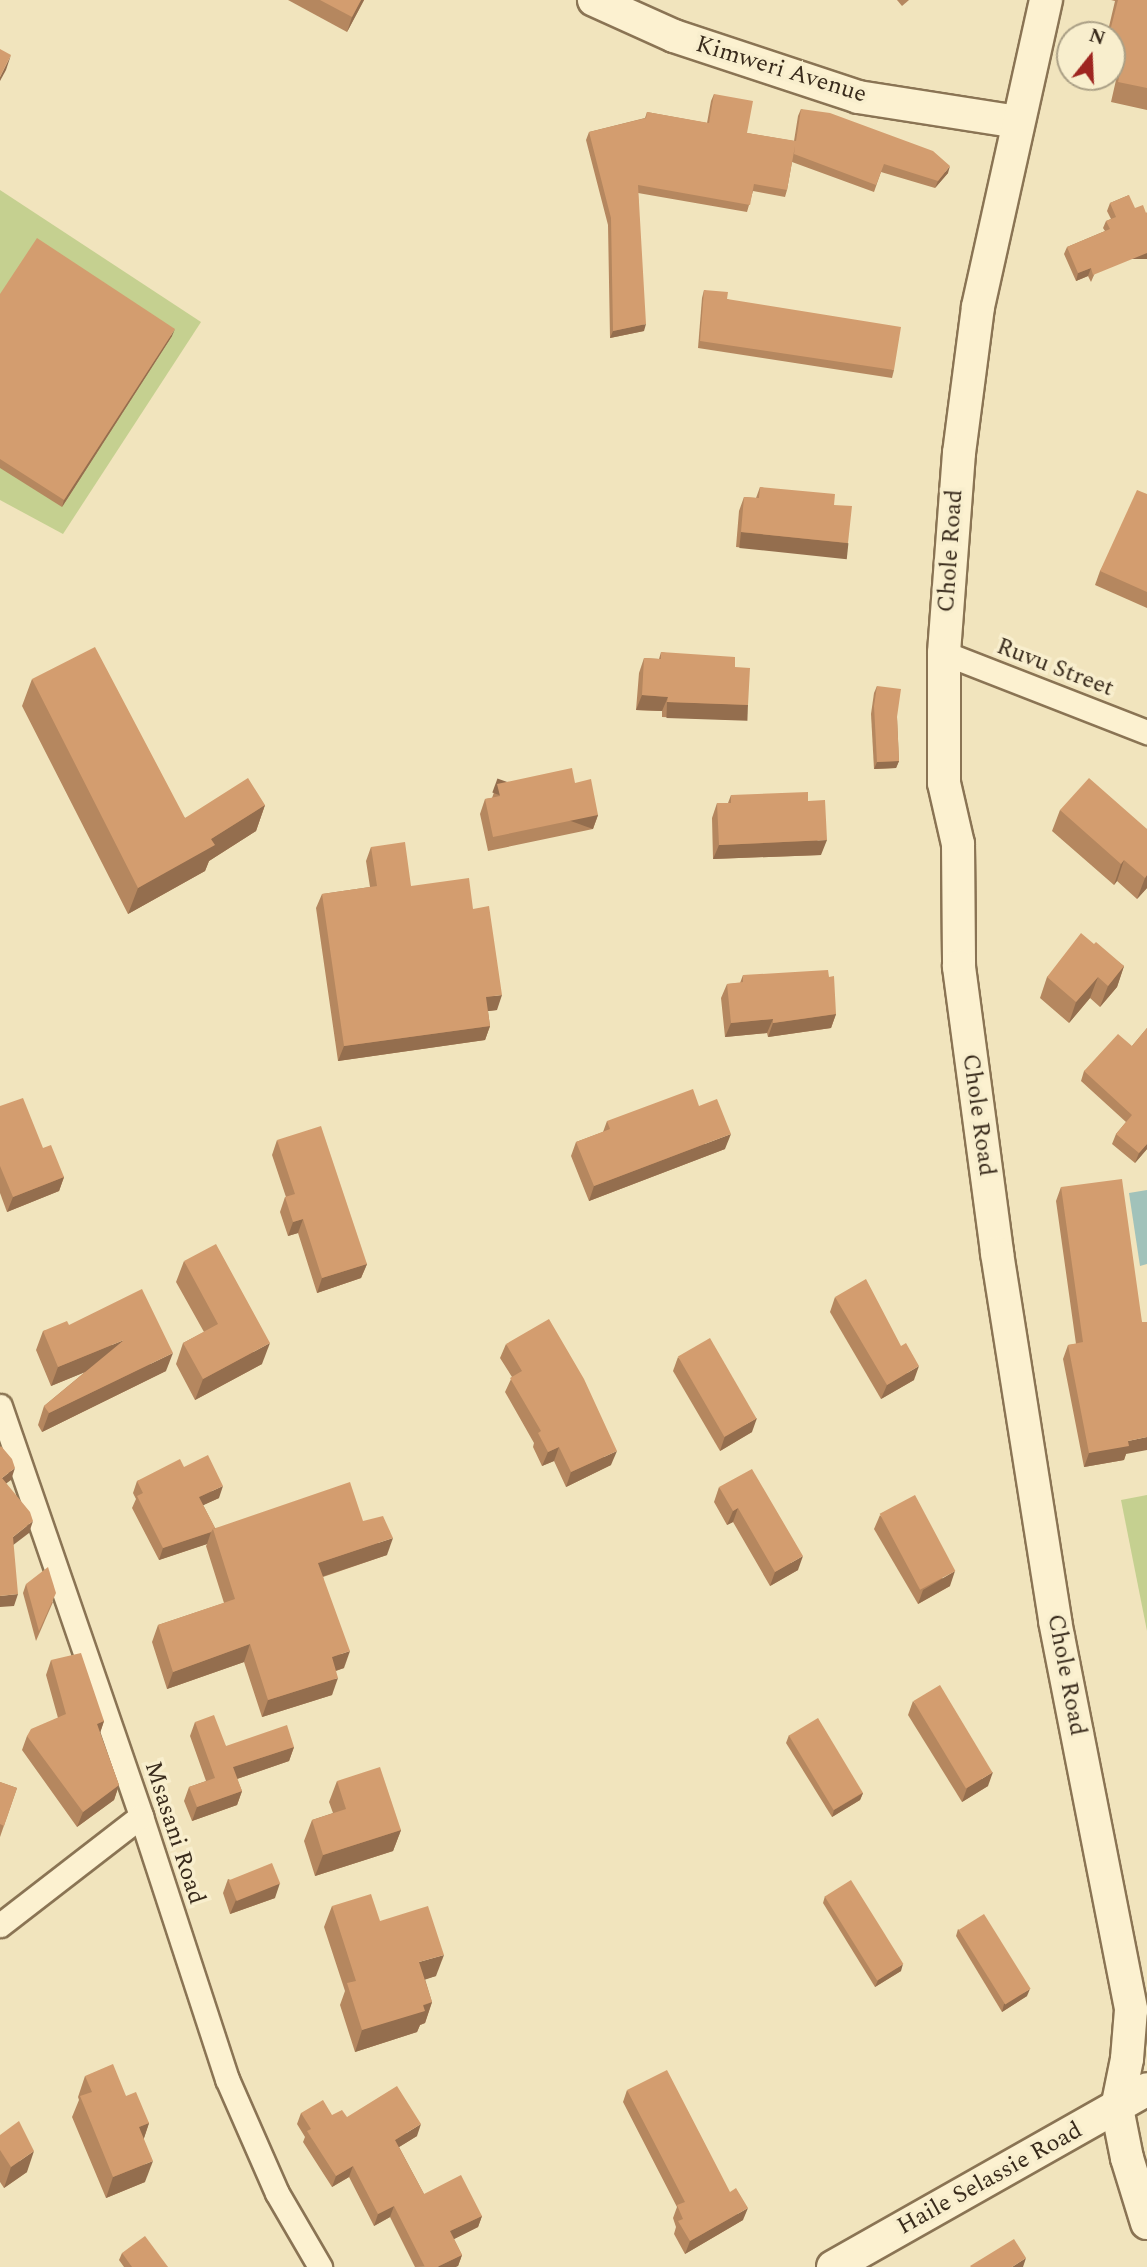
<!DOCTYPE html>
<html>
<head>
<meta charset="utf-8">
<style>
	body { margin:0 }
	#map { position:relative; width:1147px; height:2267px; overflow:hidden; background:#f1e4bd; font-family:Spectral,serif }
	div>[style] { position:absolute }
	.green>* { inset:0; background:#c5d090 }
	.water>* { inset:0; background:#a1c2ba }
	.roads { filter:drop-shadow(2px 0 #8a7454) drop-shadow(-2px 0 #8a7454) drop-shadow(0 2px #8a7454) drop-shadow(0 -2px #8a7454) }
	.street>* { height:23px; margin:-11.5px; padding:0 11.5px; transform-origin:11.5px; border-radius:11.5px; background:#fcf1d0 }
	.secondary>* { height:32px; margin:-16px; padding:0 16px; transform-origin:16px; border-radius:16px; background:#fcf1d0 }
	.wall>* { inset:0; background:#b5875f }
	.shaded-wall>* { inset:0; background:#946e4e; transform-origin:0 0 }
	.building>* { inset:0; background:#d39d6f; transform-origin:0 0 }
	span { translate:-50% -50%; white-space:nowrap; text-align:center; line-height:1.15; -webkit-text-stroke:7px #f8eecd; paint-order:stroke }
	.street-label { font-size:24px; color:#382a1b }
	.north { position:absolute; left:1056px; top:21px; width:70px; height:70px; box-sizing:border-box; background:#f8eecd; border:2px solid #aba086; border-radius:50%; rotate:18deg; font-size:19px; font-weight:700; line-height:28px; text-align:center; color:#382a1b }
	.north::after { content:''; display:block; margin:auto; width:24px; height:32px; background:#9e2520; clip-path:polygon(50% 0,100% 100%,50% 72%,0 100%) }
</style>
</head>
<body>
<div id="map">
	<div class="green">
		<i style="clip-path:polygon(0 190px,201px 322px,63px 534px,0 500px)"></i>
		<i style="clip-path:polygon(1147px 1495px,1147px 1631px,1121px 1500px)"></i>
	</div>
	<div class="water">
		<i style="clip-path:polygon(1147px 1190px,1147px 1264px,1140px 1266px,1129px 1193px)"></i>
	</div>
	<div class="roads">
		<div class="street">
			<i style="left:944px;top:653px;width:218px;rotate:21.3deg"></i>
			<i style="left:0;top:1406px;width:434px;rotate:71deg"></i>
			<i style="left:141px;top:1816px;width:277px;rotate:71.9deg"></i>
			<i style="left:227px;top:2079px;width:124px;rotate:66.3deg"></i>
			<i style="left:277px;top:2193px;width:86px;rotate:59.8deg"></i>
			<i style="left:0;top:1925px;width:178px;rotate:-37.7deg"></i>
		</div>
		<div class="secondary">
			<i style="left:594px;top:0;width:88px;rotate:24.2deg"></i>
			<i style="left:674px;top:36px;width:194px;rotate:18.3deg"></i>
			<i style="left:858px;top:97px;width:162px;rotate:8.9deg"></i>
			<i style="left:1046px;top:0;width:314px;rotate:102.5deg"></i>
			<i style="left:978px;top:307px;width:147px;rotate:97.4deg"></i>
			<i style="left:959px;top:453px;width:201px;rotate:94.3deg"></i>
			<i style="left:944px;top:653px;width:130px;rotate:90deg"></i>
			<i style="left:944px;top:783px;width:63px;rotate:77.1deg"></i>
			<i style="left:958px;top:844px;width:123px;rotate:89.5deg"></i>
			<i style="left:959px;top:967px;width:289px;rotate:82.4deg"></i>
			<i style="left:997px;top:1253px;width:373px;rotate:81deg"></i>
			<i style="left:1055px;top:1621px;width:396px;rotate:78.9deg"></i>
			<i style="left:1131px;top:2010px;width:49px;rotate:94.7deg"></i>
			<i style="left:1127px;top:2059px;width:50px;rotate:101.5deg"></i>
			<i style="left:1117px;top:2108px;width:51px;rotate:78.7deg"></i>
			<i style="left:1127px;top:2158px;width:68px;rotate:72.9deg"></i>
			<i style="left:833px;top:2267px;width:361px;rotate:-29.5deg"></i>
		</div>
	</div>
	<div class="wall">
		<i style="clip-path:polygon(288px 0,364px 0,347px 32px)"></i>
		<i style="clip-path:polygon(897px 0,909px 0,902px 6px)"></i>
		<i style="clip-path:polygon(1111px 0,1147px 0,1147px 110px,1111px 102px,1116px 80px,1107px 77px,1112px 77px,1112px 35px,1107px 35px,1115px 1px)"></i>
		<i style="clip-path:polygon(714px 94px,747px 133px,794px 141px,798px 116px,801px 109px,948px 173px,935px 188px,881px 172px,874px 192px,792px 162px,787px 190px,785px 197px,753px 191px,747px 212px,638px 193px,644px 331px,610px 338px,608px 225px,586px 140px,589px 132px,645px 118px,647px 112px,707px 123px,711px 101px)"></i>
		<i style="clip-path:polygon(1129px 195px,1091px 282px,1088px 276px,1076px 281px,1064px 254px,1067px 247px,1105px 231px,1103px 228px,1106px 221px,1111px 219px,1107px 211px,1110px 203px)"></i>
		<i style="clip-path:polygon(704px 290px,727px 299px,894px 370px,892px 378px,698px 348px,702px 298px)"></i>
		<i style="clip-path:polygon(0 294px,172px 336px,62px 507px,0 468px)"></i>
		<i style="clip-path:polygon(760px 487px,834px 505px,848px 543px,843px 557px,736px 547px,739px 511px,744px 497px,756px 498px)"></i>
		<i style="clip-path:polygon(1147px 494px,1147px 608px,1095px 585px,1100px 571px)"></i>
		<i style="clip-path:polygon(661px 652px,735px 667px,748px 705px,742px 720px,662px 717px,662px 711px,636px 710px,639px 673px,644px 658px,659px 659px)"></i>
		<i style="clip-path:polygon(32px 679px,185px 818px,265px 805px,256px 831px,209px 861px,205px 871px,128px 914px,22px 706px)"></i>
		<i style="clip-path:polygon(877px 686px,897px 717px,899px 761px,896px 768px,874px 769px,871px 714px,874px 693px)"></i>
		<i style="clip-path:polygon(575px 783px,598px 815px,593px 829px,488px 851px,480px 814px,485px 799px,492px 798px,497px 784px)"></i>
		<i style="clip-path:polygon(731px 795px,808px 801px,821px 855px,713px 859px,712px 818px,717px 803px,728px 803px)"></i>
		<i style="clip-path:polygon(1060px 810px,1147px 829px,1147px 888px,1137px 899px,1117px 881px,1114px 885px,1052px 831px)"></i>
		<i style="clip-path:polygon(371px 847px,411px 886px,473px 909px,497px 1010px,488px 1011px,490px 1026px,485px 1040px,338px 1061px,316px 908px,322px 894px,370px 887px,366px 861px)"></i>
		<i style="clip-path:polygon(1094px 944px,1124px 966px,1117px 987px,1100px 1007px,1090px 998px,1069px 1023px,1040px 998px,1047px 977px)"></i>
		<i style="clip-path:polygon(743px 975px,836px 1014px,831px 1028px,768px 1037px,767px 1033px,725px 1037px,721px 998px,727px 984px,740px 983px)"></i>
		<i style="clip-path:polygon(1147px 1028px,1147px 1149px,1135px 1163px,1112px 1144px,1116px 1134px,1126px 1122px,1081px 1081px,1084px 1071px,1132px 1046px)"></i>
		<i style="clip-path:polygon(0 1106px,64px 1177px,59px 1191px,7px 1212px,0 1193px)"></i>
		<i style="clip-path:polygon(607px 1121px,725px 1149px,589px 1201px,571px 1156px,576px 1142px,603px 1132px)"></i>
		<i style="clip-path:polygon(277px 1140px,367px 1264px,361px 1278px,317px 1293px,298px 1233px,288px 1236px,280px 1212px,285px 1197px,286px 1197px,272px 1155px)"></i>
		<i style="clip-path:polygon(1061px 1187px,1142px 1322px,1126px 1454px,1124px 1460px,1084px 1467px,1063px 1359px,1068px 1345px,1076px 1344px,1056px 1201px)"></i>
		<i style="clip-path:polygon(184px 1261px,262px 1364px,195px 1400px,176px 1364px,183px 1343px,204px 1332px,176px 1282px)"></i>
		<i style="clip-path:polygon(835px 1297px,914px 1380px,881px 1399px,830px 1312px)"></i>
		<i style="clip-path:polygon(69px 1325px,166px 1371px,42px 1432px,38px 1425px,44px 1406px,85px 1372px,51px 1386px,36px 1350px,43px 1331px)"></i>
		<i style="clip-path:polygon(506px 1344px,611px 1465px,566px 1487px,554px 1461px,542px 1466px,533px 1447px,534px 1443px,505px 1392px,512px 1377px,500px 1358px)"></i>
		<i style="clip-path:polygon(678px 1357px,752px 1432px,720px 1451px,673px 1371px)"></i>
		<i style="clip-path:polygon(184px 1467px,219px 1498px,203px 1505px,215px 1528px,363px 1521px,387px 1555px,323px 1577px,344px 1668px,336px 1671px,332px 1695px,262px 1717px,244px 1662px,167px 1689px,152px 1642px,158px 1625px,224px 1603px,206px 1546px,207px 1544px,159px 1560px,132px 1508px,136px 1499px,133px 1493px,137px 1481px)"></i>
		<i style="clip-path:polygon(719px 1487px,798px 1570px,770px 1586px,733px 1522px,727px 1525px,714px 1502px)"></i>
		<i style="clip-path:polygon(880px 1515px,950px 1586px,918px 1604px,874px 1529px)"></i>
		<i style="clip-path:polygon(26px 1584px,53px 1602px,36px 1641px,23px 1593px)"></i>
		<i style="clip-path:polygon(51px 1660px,104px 1721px,100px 1733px,119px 1785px,114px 1800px,77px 1827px,22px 1750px,27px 1736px,58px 1718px,46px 1675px)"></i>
		<i style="clip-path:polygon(913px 1701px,988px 1786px,962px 1802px,908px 1715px)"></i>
		<i style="clip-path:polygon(195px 1722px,226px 1746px,294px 1747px,289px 1761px,237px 1779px,242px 1791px,237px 1805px,192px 1821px,184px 1801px,189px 1787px,206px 1781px,190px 1736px)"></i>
		<i style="clip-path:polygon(789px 1735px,863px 1793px,860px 1800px,832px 1817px,786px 1743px)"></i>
		<i style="clip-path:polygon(337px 1781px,401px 1830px,393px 1851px,315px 1876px,304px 1841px,312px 1820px,333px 1813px,329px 1802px)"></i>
		<i style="clip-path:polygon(0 1782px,17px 1788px,0 1837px)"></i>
		<i style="clip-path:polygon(228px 1879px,275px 1898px,230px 1914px,223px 1893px)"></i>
		<i style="clip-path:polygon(825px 1896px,901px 1971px,875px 1987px,823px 1903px)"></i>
		<i style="clip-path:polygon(332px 1906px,436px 1976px,425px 1979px,432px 2002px,425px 2023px,420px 2025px,417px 2032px,355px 2052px,340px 2005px,345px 1991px,324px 1927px)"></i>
		<i style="clip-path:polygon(958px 1929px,1027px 1996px,1002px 2012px,956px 1936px)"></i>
		<i style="clip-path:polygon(85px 2076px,126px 2096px,149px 2123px,144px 2138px,145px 2182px,106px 2198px,72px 2117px,79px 2100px,78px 2097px)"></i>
		<i style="clip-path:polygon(627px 2090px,743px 2220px,685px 2254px,674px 2234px,676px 2227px,673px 2218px,677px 2207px,623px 2102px)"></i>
		<i style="clip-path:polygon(301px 2113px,347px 2117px,417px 2136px,399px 2147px,424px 2194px,482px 2216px,478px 2227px,454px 2239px,462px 2255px,458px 2266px,415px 2267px,390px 2217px,374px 2226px,349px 2177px,332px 2187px,303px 2142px,305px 2137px,297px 2124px)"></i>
		<i style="clip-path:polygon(0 2135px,27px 2172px,4px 2188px,0 2182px)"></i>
		<i style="clip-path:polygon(122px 2253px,168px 2267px,124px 2267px,119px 2260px)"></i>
	</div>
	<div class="shaded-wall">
		<i style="clip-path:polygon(361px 0,364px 0,347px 32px,352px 17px)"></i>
		<i style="clip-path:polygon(11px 55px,6px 70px,0 81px,0 77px)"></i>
		<i style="clip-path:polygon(950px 166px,948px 173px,935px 188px,938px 181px)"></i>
		<i style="left:1147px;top:253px;width:6px;height:58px;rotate:90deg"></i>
		<i style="clip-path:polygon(1091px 268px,1088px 276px,1076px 281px,1078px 273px)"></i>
		<i style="clip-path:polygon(646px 324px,644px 331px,610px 338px,613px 331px)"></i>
		<i style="clip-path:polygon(175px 329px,172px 336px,62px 507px,64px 500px)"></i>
		<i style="left:741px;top:532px;width:108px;height:16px;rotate:6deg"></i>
		<i style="clip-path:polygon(642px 695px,668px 697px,662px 711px,636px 710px)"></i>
		<i style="left:667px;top:702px;width:81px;height:16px;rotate:2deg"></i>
		<i style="clip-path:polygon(899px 761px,896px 768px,874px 769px,877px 762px)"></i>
		<i style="clip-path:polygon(265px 805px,256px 831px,209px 861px,205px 871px,128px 914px,138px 888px,211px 839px)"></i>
		<i style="left:598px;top:815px;width:15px;height:107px;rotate:110deg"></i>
		<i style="clip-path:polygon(827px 840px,821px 855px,713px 859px,719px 845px)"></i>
		<i style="clip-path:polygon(1124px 860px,1117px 881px,1114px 885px,1121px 864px)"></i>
		<i style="clip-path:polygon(1147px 875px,1147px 888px,1137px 899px,1145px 878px)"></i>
		<i style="clip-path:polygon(1124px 966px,1117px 987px,1100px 1007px,1108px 986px)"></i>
		<i style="clip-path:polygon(1098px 977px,1090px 998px,1069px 1023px,1076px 1002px)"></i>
		<i style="clip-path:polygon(502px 995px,497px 1010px,481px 1012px,486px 997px)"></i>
		<i style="clip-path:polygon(836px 1014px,831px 1028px,768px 1037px,773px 1023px)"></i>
		<i style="clip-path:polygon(773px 1019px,767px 1033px,725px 1037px,731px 1023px)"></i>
		<i style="clip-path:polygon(490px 1026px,485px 1040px,338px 1061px,344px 1046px)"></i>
		<i style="clip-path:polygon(731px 1134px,725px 1149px,589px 1201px,594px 1186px)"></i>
		<i style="clip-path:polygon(1147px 1144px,1147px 1149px,1135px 1163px,1139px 1153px)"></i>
		<i style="clip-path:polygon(64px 1177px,59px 1191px,7px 1212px,13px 1197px)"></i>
		<i style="clip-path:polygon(303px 1219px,298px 1233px,288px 1236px,293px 1222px)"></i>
		<i style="clip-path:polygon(367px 1264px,361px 1278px,317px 1293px,322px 1278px)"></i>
		<i style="clip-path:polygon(124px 1340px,117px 1359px,51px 1386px,58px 1367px)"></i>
		<i style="clip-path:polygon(270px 1343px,262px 1364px,195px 1400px,203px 1379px)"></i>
		<i style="clip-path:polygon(173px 1353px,166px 1371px,42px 1432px,49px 1413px)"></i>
		<i style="clip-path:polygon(919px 1366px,914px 1380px,881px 1399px,887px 1385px)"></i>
		<i style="clip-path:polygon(757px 1418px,752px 1432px,720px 1451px,725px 1436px)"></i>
		<i style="clip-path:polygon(1147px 1437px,1147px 1450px,1126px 1454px,1124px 1460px,1084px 1467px,1089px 1453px,1128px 1441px)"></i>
		<i style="clip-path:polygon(559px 1447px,554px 1461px,542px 1466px,548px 1452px)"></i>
		<i style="clip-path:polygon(617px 1451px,611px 1465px,566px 1487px,571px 1472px)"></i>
		<i style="clip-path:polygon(15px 1468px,11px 1480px,0 1488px,2px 1478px)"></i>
		<i style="clip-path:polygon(223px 1486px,219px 1498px,195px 1509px,199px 1497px)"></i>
		<i style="clip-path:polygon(738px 1508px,733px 1522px,727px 1525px,733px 1511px)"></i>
		<i style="clip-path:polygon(33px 1521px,29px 1533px,8px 1549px,13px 1537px)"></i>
		<i style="clip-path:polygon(211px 1532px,207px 1544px,159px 1560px,163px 1548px)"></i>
		<i style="clip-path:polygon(393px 1538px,387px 1555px,312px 1580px,318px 1563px)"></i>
		<i style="clip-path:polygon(803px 1556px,798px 1570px,770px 1586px,775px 1572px)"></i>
		<i style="clip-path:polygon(955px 1571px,950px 1586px,918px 1604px,923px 1590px)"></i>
		<i style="clip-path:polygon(18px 1594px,14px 1606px,0 1607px,0 1596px)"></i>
		<i style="clip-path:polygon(250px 1644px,244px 1662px,167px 1689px,173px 1672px)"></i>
		<i style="clip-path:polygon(350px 1651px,344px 1668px,325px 1674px,332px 1657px)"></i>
		<i style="clip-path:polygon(338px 1678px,332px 1695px,262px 1717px,268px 1700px)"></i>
		<i style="clip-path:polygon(104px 1721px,99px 1736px,97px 1724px)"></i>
		<i style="clip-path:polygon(294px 1747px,289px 1761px,228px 1782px,233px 1767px)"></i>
		<i style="clip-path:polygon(993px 1772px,988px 1786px,962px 1802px,967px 1788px)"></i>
		<i style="clip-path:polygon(119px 1785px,114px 1800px,77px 1827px,83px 1812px)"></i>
		<i style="clip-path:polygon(242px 1791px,237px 1805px,192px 1821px,197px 1807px)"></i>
		<i style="clip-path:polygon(863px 1793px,860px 1800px,832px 1817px,834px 1810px)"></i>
		<i style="clip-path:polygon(401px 1830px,393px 1851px,315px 1876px,323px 1855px)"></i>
		<i style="clip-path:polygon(280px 1883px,275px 1898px,230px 1914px,236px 1900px)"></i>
		<i style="clip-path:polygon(444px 1955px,436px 1976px,412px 1984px,419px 1962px)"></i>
		<i style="clip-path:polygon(903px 1964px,901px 1971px,875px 1987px,878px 1980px)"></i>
		<i style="clip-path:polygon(1030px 1989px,1027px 1996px,1002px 2012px,1004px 2004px)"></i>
		<i style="clip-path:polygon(432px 2002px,425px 2023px,420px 2025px,417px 2032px,355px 2052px,362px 2030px)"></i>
		<i style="clip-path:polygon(149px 2123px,142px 2144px,139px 2127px)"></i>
		<i style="clip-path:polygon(421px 2124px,417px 2136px,391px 2152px,395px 2140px)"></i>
		<i style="clip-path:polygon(34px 2151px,27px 2172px,4px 2188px,11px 2167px)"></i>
		<i style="clip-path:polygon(153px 2161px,145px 2182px,106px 2198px,113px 2177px)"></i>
		<i style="clip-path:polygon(353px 2166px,349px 2177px,332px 2187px,336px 2176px)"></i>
		<i style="clip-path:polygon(394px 2206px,390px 2217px,374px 2226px,378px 2214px)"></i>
		<i style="clip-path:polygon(748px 2208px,743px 2220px,685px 2254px,690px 2241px)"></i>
		<i style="clip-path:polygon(482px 2216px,478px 2227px,446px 2243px,450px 2231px)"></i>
		<i style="clip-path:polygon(462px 2255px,458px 2266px,456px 2267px,437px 2267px)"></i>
		<i style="clip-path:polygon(1026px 2258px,1023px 2267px,1012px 2267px)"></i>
	</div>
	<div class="building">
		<i style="clip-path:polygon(320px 0,361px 0,352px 17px)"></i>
		<i style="clip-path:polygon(1118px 0,1147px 0,1147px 88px,1118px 82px,1123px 59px,1115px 57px,1118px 45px,1112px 44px,1112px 35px,1109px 35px)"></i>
		<i style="clip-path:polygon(0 49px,11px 55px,0 77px)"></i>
		<i style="clip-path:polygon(714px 94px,753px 101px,747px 133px,796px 141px,801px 109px,830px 113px,933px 151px,950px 166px,938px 181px,884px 164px,876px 185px,794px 154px,795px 146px,787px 190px,754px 184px,750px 205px,638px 185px,646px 324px,613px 331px,611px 218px,589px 132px,646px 118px,647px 112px,709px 123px)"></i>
		<i style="clip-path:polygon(1129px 195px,1135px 208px,1143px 205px,1146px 213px,1147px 212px,1147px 253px,1093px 275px,1091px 268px,1078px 273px,1067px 247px,1110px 229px,1106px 221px,1116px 217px,1110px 203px)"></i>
		<i style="clip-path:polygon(37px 238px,175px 329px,64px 500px,0 459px,0 294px)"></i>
		<i style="clip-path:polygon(704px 290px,728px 292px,727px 299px,901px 327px,894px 370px,700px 341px)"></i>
		<i style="clip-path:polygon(760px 487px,835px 494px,834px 505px,852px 506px,848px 543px,741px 532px,744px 497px,759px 498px)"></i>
		<i style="clip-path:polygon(1137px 490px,1147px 494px,1147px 592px,1100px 571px)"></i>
		<i style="clip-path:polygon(95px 647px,185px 818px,248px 778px,265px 805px,211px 839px,215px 845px,138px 888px,32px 679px)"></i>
		<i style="clip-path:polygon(661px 652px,735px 657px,735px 667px,750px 668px,748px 705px,667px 702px,668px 697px,642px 695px,644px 658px,661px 659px)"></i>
		<i style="clip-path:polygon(877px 686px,901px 689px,897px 717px,899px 761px,877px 762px,874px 706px)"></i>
		<i style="clip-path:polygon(572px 768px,575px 783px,591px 779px,598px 815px,493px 837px,485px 799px,500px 796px,497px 784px)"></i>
		<i style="clip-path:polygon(1089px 778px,1147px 829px,1147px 875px,1145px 878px,1124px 860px,1121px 864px,1060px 810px)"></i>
		<i style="clip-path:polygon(808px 792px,808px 801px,825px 800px,827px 840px,719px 845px,717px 803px,731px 803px,731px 795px)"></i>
		<i style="clip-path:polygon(405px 842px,411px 886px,469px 878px,473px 909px,489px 906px,502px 995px,486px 997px,490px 1026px,344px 1046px,322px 894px,377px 886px,371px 847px)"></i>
		<i style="clip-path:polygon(1081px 933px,1094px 944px,1096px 942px,1124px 966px,1108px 986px,1098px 977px,1076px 1002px,1047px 977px)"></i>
		<i style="clip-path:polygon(828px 970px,829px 977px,834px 976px,836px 1014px,773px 1023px,773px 1019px,731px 1023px,727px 984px,743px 982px,743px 975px)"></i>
		<i style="clip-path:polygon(1147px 1028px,1147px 1144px,1139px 1153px,1116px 1134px,1132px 1115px,1084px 1071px,1118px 1034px,1132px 1046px)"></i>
		<i style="clip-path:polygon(693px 1089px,699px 1106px,717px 1099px,731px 1134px,594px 1186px,576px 1142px,610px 1129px,607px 1121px)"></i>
		<i style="clip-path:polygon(23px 1098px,43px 1148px,51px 1145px,64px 1177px,13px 1197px,0 1166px,0 1106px)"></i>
		<i style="clip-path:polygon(321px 1126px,367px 1264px,322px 1278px,303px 1219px,293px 1222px,285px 1197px,295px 1194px,277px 1140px)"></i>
		<i style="clip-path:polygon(1122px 1179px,1142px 1322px,1147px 1322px,1147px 1437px,1128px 1441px,1129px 1446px,1089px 1453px,1068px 1345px,1083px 1342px,1061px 1187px)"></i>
		<i style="clip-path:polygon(216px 1244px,270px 1343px,203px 1379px,183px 1343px,218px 1324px,184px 1261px)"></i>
		<i style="clip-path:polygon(866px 1279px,901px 1346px,906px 1343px,919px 1366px,887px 1385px,835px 1297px)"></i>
		<i style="clip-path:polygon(142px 1289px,173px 1353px,49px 1413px,44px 1406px,124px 1340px,58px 1367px,43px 1331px,67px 1321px,69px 1325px)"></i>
		<i style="clip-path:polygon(549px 1319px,584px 1379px,617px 1451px,571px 1472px,559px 1447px,548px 1452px,538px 1433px,541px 1431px,510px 1378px,522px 1371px,506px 1344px)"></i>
		<i style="left:710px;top:1338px;width:93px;height:37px;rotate:60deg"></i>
		<i style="clip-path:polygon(1px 1446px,12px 1459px,15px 1468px,2px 1478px,30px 1512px,33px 1521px,13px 1537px,18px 1594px,0 1596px,0 1447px)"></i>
		<i style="clip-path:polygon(208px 1455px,223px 1486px,199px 1497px,215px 1528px,213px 1529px,211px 1532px,163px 1548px,137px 1496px,143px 1493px,137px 1481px,180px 1459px,184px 1467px)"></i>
		<i style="clip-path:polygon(752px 1469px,803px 1556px,775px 1572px,738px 1508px,733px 1511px,719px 1487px)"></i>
		<i style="clip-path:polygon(350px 1482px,363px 1521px,383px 1516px,393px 1538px,318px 1563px,350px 1651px,332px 1657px,338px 1678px,268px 1700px,250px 1644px,173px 1672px,158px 1625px,235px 1599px,213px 1529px)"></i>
		<i style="left:915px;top:1495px;width:86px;height:40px;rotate:62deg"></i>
		<i style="clip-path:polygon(48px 1567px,56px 1593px,39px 1631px,26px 1584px)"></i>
		<i style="clip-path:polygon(81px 1653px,104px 1721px,97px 1724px,119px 1785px,83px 1812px,27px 1736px,31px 1729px,66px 1714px,51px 1660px)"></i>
		<i style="left:940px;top:1685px;width:102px;height:31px;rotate:59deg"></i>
		<i style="clip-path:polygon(214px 1715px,226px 1746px,287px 1725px,294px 1747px,233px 1767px,242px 1791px,197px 1807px,189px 1787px,215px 1778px,195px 1722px)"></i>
		<i style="left:818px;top:1718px;width:87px;height:34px;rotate:59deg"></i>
		<i style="clip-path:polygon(380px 1767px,401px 1830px,323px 1855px,312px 1820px,346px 1809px,337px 1781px)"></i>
		<i style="clip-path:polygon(0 1782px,17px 1788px,4px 1826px,0 1824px)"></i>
		<i style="left:272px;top:1863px;width:22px;height:47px;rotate:68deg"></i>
		<i style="left:851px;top:1880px;width:99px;height:31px;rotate:58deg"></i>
		<i style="clip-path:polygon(371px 1894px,380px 1921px,428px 1906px,444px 1955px,419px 1962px,432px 2002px,423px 2005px,425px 2011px,362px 2030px,347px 1983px,356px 1981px,332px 1906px)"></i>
		<i style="left:984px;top:1914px;width:88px;height:30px;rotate:58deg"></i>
		<i style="clip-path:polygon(113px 2064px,126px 2096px,136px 2092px,149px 2123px,139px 2127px,153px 2161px,113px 2177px,80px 2096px,92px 2092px,85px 2076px)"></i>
		<i style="clip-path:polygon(667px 2070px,730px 2192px,736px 2188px,748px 2208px,690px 2241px,678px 2221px,683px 2219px,677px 2205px,685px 2202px,627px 2090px)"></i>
		<i style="clip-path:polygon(397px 2086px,421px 2124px,395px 2140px,424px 2194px,461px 2175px,482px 2216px,450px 2231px,462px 2255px,437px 2267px,425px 2267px,394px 2206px,378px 2214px,353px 2166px,336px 2176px,307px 2131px,311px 2129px,301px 2113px,323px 2100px,332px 2115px,342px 2110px,347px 2117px)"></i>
		<i style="clip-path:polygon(19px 2121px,34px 2151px,11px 2167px,0 2150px,0 2135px)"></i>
		<i style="clip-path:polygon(145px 2236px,168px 2267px,132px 2267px,122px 2253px)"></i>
		<i style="clip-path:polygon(1014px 2239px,1026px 2258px,1012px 2267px,971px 2267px,970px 2266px)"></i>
	</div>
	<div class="street-label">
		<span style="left:781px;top:70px;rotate:17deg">Kimweri Avenue</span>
		<span style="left:951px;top:551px;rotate:-86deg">Chole Road</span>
		<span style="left:1055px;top:668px;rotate:21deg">Ruvu Street</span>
		<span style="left:978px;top:1115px;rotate:82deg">Chole Road</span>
		<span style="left:1066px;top:1675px;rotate:79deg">Chole Road</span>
		<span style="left:174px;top:1833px;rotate:72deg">Msasani Road</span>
		<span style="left:990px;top:2179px;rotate:-29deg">Haile Selassie Road</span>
	</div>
	<div class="north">N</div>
</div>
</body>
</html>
